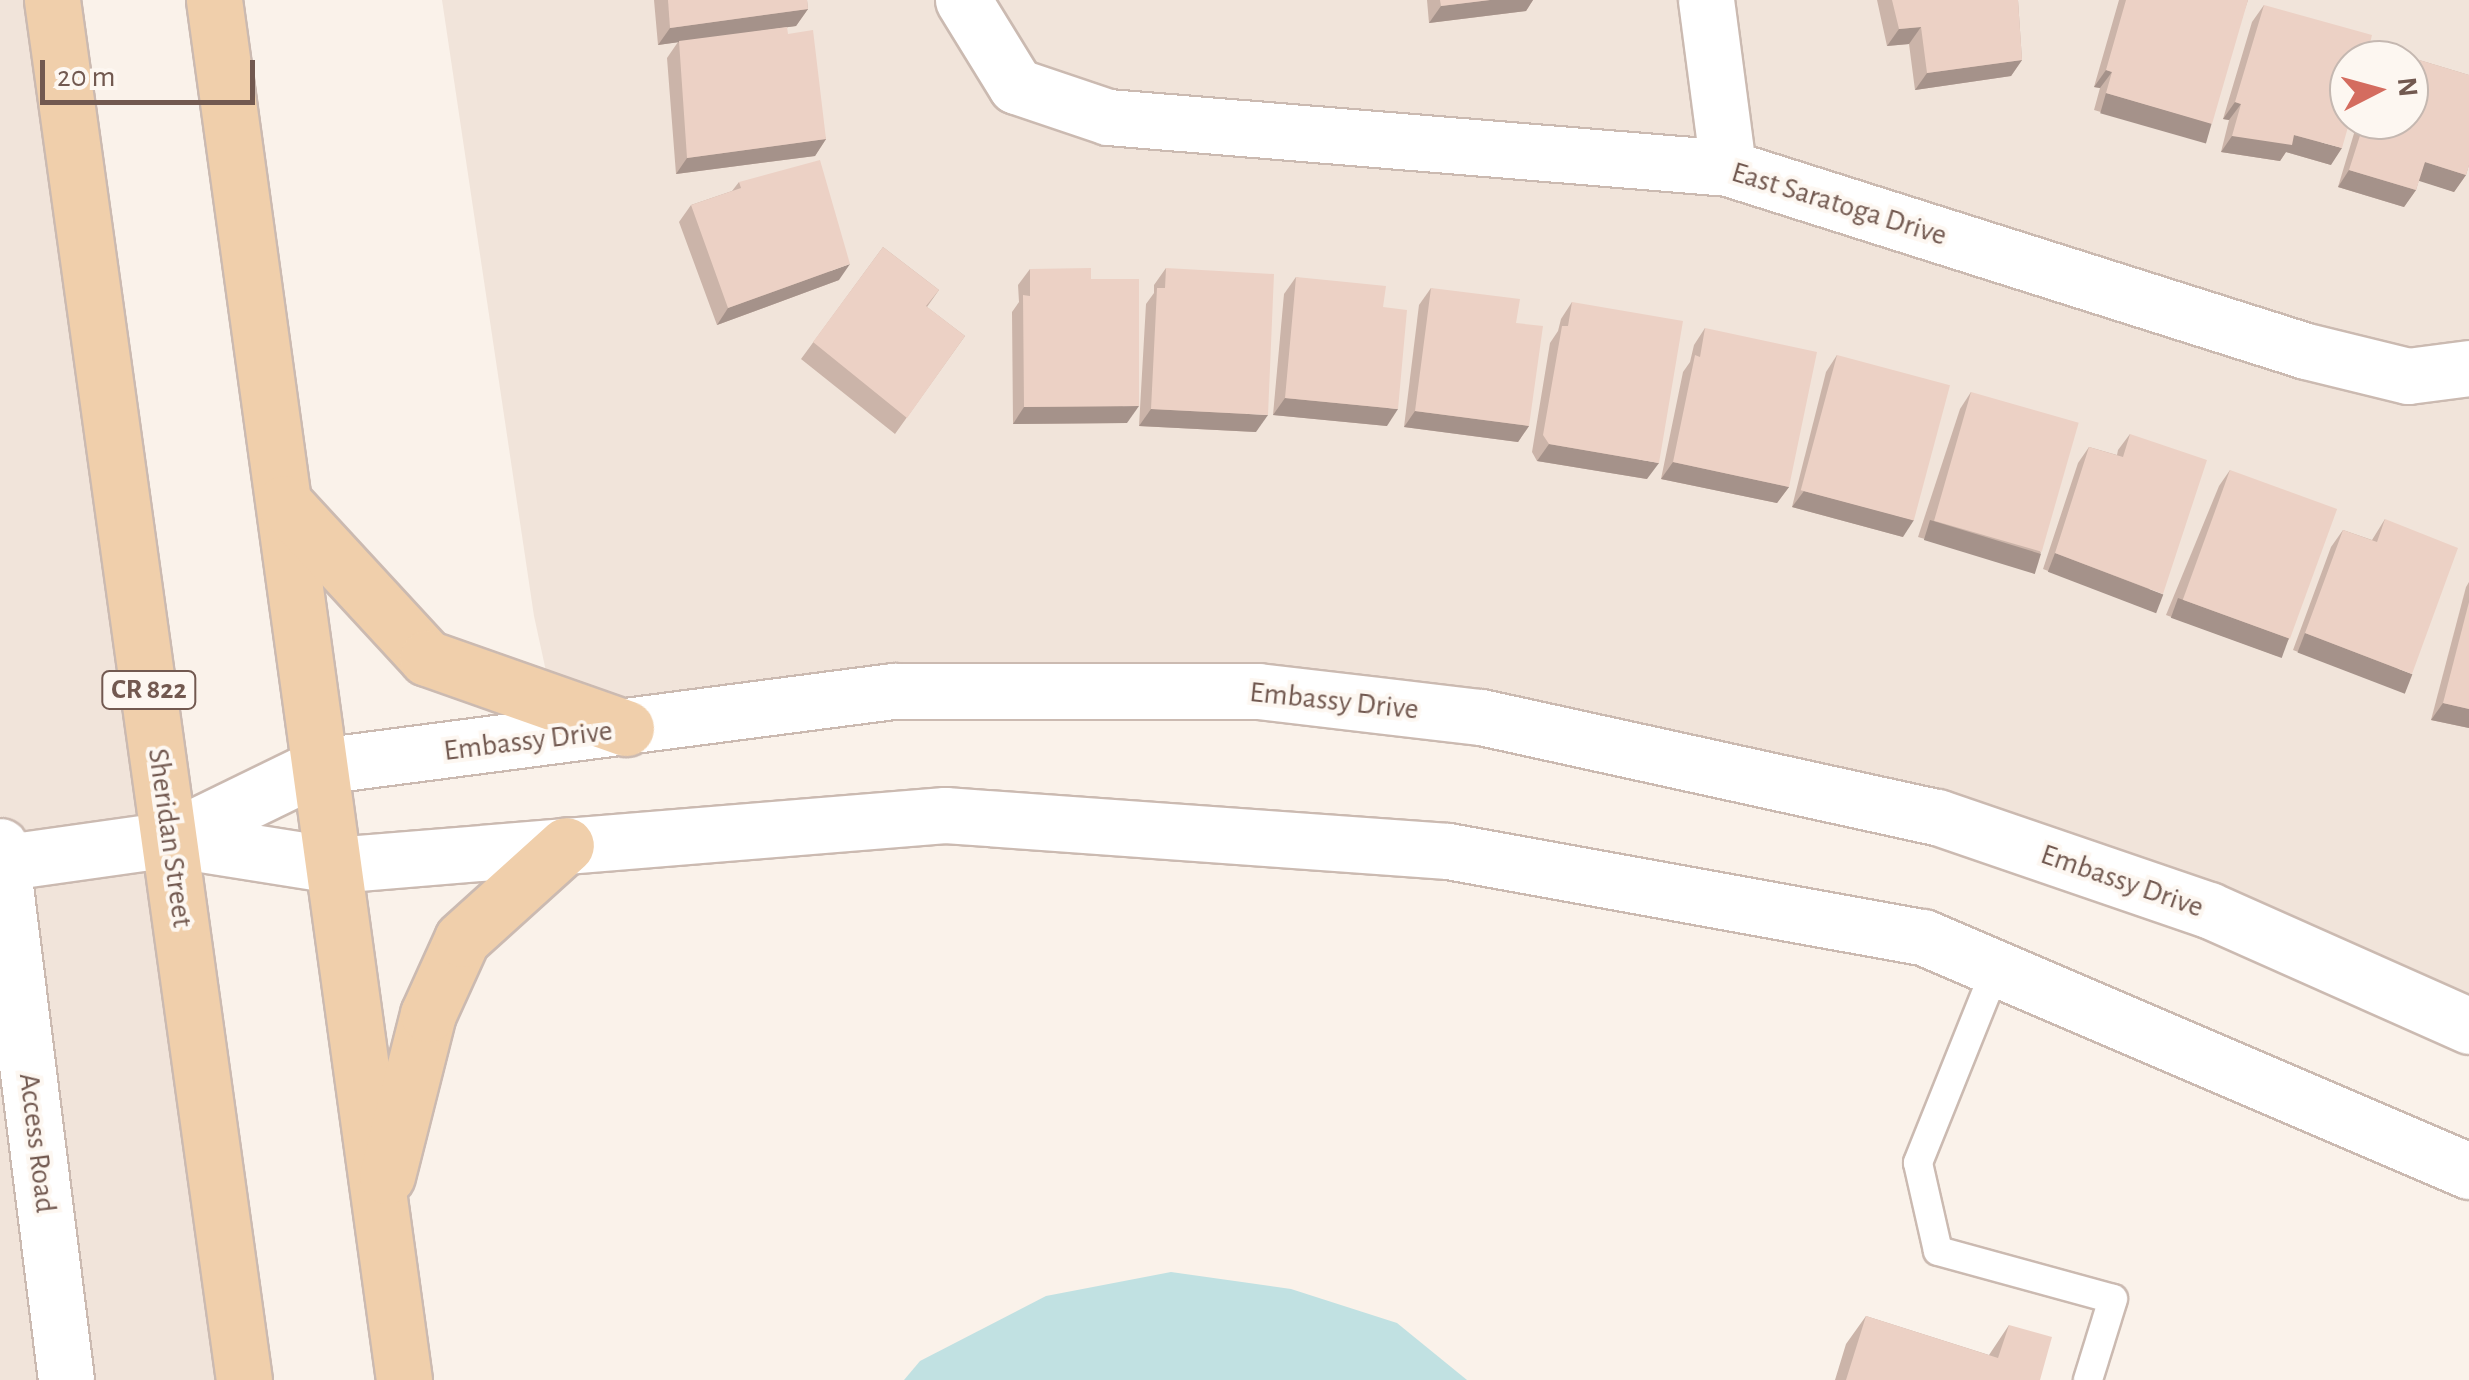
<!DOCTYPE html>
<html>
<head>
<meta charset="utf-8">
<style>
	body { margin:0 }
	#map { position:relative; width:2469px; height:1380px; overflow:hidden; background:#faf2ea; font-family:"Alegreya Sans",sans-serif }
	div>[style] { position:absolute }
	.residential>* { inset:0; background:#f1e4da }
	.water>* { inset:0; background:#c1e1e2 }
	.roads { filter:drop-shadow(2px 0 #cbbab1) drop-shadow(-2px 0 #cbbab1) drop-shadow(0 2px #cbbab1) drop-shadow(0 -2px #cbbab1) }
	.lane>* { height:28px; margin:-14px; padding:0 14px; transform-origin:14px; border-radius:14px; background:#fff }
	.street>* { height:55px; margin:-27.5px; padding:0 27.5px; transform-origin:27.5px; border-radius:27.5px; background:#fff }
	.primary>* { height:55px; margin:-27.5px; padding:0 27.5px; transform-origin:27.5px; border-radius:27.5px; background:#f0cfab }
	.wall>* { inset:0; background:#cbb4a9 }
	.shaded-wall>* { inset:0; background:#a5928a; transform-origin:0 0 }
	.building>* { inset:0; background:#ecd1c5; transform-origin:0 0 }
	span { translate:-50% -50%; white-space:nowrap; text-align:center; line-height:1.15; -webkit-text-stroke:8px #fdf7f1; paint-order:stroke }
	.shield-label span { padding:2px 8px; background:#fdf7f1; border:2px solid; border-radius:8px; -webkit-text-stroke-width:0 }
	.shield-label { font-size:28px; color:#725950; font-weight:700 }
	.street-label { font-size:30px; color:#725950 }
	.north { position:absolute; left:2329px; top:40px; width:100px; height:100px; box-sizing:border-box; background:#fdf7f1; border:2px solid #c5b8b1; border-radius:50%; rotate:84deg; font-size:28px; font-weight:700; line-height:40px; text-align:center; color:#725950 }
	.north::after { content:''; display:block; margin:auto; width:35px; height:45px; background:#d46c5f; clip-path:polygon(50% 0,100% 100%,50% 72%,0 100%) }
	.scale { position:absolute; left:40px; top:60px; width:215px; height:45px; box-sizing:border-box; border:5px solid #725950; border-top:0; padding-left:12px; font-size:30px; line-height:35px; white-space:nowrap; color:#725950; -webkit-text-stroke:8px #fdf7f1; paint-order:stroke }
</style>
</head>
<body>
<div id="map">
	<div class="residential">
		<i style="clip-path:polygon(0 0,52px 0,244px 1380px,0 1380px)"></i>
		<i style="clip-path:polygon(evenodd,442px 0,2469px 0,2469px 1026px,1937px 817px,1258px 691px,560px 736px,534px 616px,442px 0,2349px 60px,2409px 60px,2409px 120px,2349px 120px,2349px 60px)"></i>
	</div>
	<div class="water">
		<i style="clip-path:polygon(1171px 1272px,1291px 1289px,1397px 1323px,1467px 1380px,904px 1380px,920px 1361px,1046px 1296px)"></i>
	</div>
	<div class="roads">
		<div class="lane">
			<i style="left:1997px;top:966px;width:212px;rotate:111.9deg"></i>
			<i style="left:1918px;top:1163px;width:90px;rotate:77.2deg"></i>
			<i style="left:1938px;top:1251px;width:181px;rotate:15.3deg"></i>
			<i style="left:2113px;top:1299px;width:85px;rotate:107.2deg"></i>
		</div>
		<div class="street">
			<i style="left:963px;top:0;width:101px;rotate:58.4deg"></i>
			<i style="left:1016px;top:86px;width:97px;rotate:18.6deg"></i>
			<i style="left:1108px;top:117px;width:622px;rotate:4.7deg"></i>
			<i style="left:1728px;top:168px;width:606px;rotate:17.57deg"></i>
			<i style="left:2306px;top:351px;width:105px;rotate:13.8deg"></i>
			<i style="left:2408px;top:376px;width:62px;rotate:-7.5deg"></i>
			<i style="left:1706px;top:0;width:169px;rotate:82.5deg"></i>
			<i style="left:170px;top:839px;width:167px;rotate:-26deg"></i>
			<i style="left:320px;top:766px;width:578px;rotate:-7.46deg"></i>
			<i style="left:893px;top:691px;width:365px"></i>
			<i style="left:1258px;top:691px;width:225px;rotate:6.7deg"></i>
			<i style="left:1481px;top:717px;width:467px;rotate:12.4deg"></i>
			<i style="left:1937px;top:817px;width:287px;rotate:18.9deg"></i>
			<i style="left:2209px;top:910px;width:285px;rotate:24deg"></i>
			<i style="left:0;top:846px;width:538px;rotate:82.95deg"></i>
			<i style="left:0;top:863px;width:172px;rotate:-8deg"></i>
			<i style="left:170px;top:839px;width:166px;rotate:9deg"></i>
			<i style="left:334px;top:865px;width:613px;rotate:-4.68deg"></i>
			<i style="left:945px;top:815px;width:504px;rotate:4.09deg"></i>
			<i style="left:1448px;top:851px;width:483px;rotate:10.3deg"></i>
			<i style="left:1923px;top:937px;width:594px;rotate:23.2deg"></i>
		</div>
		<div class="primary">
			<i style="left:52px;top:0;width:1393px;rotate:82.08deg"></i>
			<i style="left:214px;top:0;width:1393px;rotate:82.16deg"></i>
			<i style="left:284px;top:503px;width:211px;rotate:47.3deg"></i>
			<i style="left:427px;top:658px;width:211px;rotate:19.4deg"></i>
			<i style="left:387px;top:1176px;width:167px;rotate:-75.8deg"></i>
			<i style="left:428px;top:1014px;width:82px;rotate:-65.6deg"></i>
			<i style="left:462px;top:939px;width:140px;rotate:-42.1deg"></i>
		</div>
	</div>
	<div class="wall">
		<i style="clip-path:polygon(654px 0,807px 0,808px 9px,796px 26px,751px 32px,788px 34px,826px 139px,815px 156px,676px 174px,667px 58px,678px 42px,658px 45px)"></i>
		<i style="clip-path:polygon(1427px 0,1533px 0,1526px 11px,1429px 23px)"></i>
		<i style="clip-path:polygon(1877px 0,2018px 0,2022px 60px,2011px 76px,1915px 90px,1909px 44px,1887px 46px)"></i>
		<i style="clip-path:polygon(2119px 0,2248px 0,2200px 141px,2094px 110px,2100px 88px,2094px 87px)"></i>
		<i style="clip-path:polygon(2264px 5px,2331px 165px,2286px 152px,2280px 161px,2221px 152px,2229px 120px,2223px 119px,2252px 22px)"></i>
		<i style="clip-path:polygon(2386px 50px,2469px 75px,2469px 165px,2466px 175px,2454px 192px,2419px 180px,2416px 190px,2404px 207px,2338px 187px,2358px 120px,2409px 120px,2409px 60px,2379px 60px)"></i>
		<i style="clip-path:polygon(739px 182px,839px 280px,717px 325px,679px 222px,691px 205px,732px 191px)"></i>
		<i style="clip-path:polygon(883px 247px,939px 290px,927px 307px,965px 336px,895px 434px,801px 359px)"></i>
		<i style="clip-path:polygon(1166px 268px,1256px 432px,1139px 426px,1146px 304px,1154px 293px,1154px 285px)"></i>
		<i style="clip-path:polygon(1030px 269px,1091px 279px,1127px 423px,1013px 424px,1012px 312px,1019px 302px,1018px 285px)"></i>
		<i style="clip-path:polygon(1296px 277px,1383px 307px,1387px 426px,1273px 415px,1284px 294px)"></i>
		<i style="clip-path:polygon(1431px 288px,1516px 323px,1529px 426px,1518px 442px,1404px 427px,1419px 305px)"></i>
		<i style="clip-path:polygon(1572px 302px,1647px 479px,1537px 461px,1532px 452px,1550px 343px,1558px 331px,1561px 319px)"></i>
		<i style="clip-path:polygon(1705px 328px,1789px 487px,1777px 503px,1661px 479px,1683px 372px,1690px 362px,1694px 345px)"></i>
		<i style="clip-path:polygon(1837px 355px,1903px 537px,1792px 507px,1826px 372px)"></i>
		<i style="clip-path:polygon(1971px 392px,2041px 553px,2029px 570px,1918px 537px,1960px 409px)"></i>
		<i style="clip-path:polygon(2130px 434px,2152px 611px,2043px 569px,2078px 463px,2089px 447px,2117px 455px,2118px 450px)"></i>
		<i style="clip-path:polygon(2230px 470px,2289px 639px,2277px 656px,2166px 615px,2219px 486px)"></i>
		<i style="clip-path:polygon(2385px 519px,2400px 691px,2293px 650px,2331px 547px,2343px 530px,2372px 540px)"></i>
		<i style="clip-path:polygon(2469px 582px,2469px 728px,2431px 720px,2466px 587px)"></i>
		<i style="clip-path:polygon(1866px 1316px,1989px 1355px,2009px 1325px,2040px 1380px,1835px 1380px,1846px 1344px)"></i>
	</div>
	<div class="shaded-wall">
		<i style="clip-path:polygon(1490px 0,1533px 0,1526px 11px,1429px 23px,1441px 6px)"></i>
		<i style="clip-path:polygon(808px 9px,796px 26px,658px 45px,670px 28px)"></i>
		<i style="clip-path:polygon(1921px 27px,1909px 44px,1887px 46px,1899px 29px)"></i>
		<i style="clip-path:polygon(2022px 60px,2011px 76px,1915px 90px,1927px 73px)"></i>
		<i style="clip-path:polygon(2106px 70px,2112px 72px,2100px 88px,2094px 87px)"></i>
		<i style="left:2106px;top:93px;width:110px;height:21px;rotate:16deg"></i>
		<i style="clip-path:polygon(2235px 102px,2241px 104px,2229px 120px,2223px 119px)"></i>
		<i style="clip-path:polygon(2294px 135px,2342px 148px,2331px 165px,2286px 152px,2280px 161px,2221px 152px,2232px 136px)"></i>
		<i style="clip-path:polygon(826px 139px,815px 156px,676px 174px,687px 158px)"></i>
		<i style="clip-path:polygon(2425px 162px,2466px 175px,2454px 192px,2413px 179px)"></i>
		<i style="clip-path:polygon(2349px 170px,2416px 190px,2404px 207px,2338px 187px)"></i>
		<i style="clip-path:polygon(850px 264px,839px 280px,717px 325px,728px 308px)"></i>
		<i style="clip-path:polygon(1285px 398px,1398px 409px,1387px 426px,1273px 415px)"></i>
		<i style="clip-path:polygon(1139px 406px,1127px 423px,1013px 424px,1024px 407px)"></i>
		<i style="clip-path:polygon(1151px 409px,1268px 415px,1256px 432px,1139px 426px)"></i>
		<i style="clip-path:polygon(1415px 411px,1529px 426px,1518px 442px,1404px 427px)"></i>
		<i style="clip-path:polygon(1549px 444px,1659px 463px,1647px 479px,1537px 461px)"></i>
		<i style="clip-path:polygon(1673px 462px,1789px 487px,1777px 503px,1661px 479px)"></i>
		<i style="clip-path:polygon(1804px 491px,1914px 520px,1903px 537px,1792px 507px)"></i>
		<i style="left:1930px;top:520px;width:116px;height:21px;rotate:17deg"></i>
		<i style="left:2055px;top:553px;width:116px;height:20px;rotate:21deg"></i>
		<i style="left:2178px;top:598px;width:118px;height:21px;rotate:20deg"></i>
		<i style="left:2305px;top:633px;width:115px;height:21px;rotate:21deg"></i>
		<i style="clip-path:polygon(2443px 703px,2469px 709px,2469px 728px,2431px 720px)"></i>
	</div>
	<div class="building">
		<i style="clip-path:polygon(668px 0,807px 0,808px 9px,670px 28px)"></i>
		<i style="clip-path:polygon(1440px 0,1490px 0,1441px 6px)"></i>
		<i style="clip-path:polygon(1892px 0,2018px 0,2022px 60px,1927px 73px,1921px 27px,1899px 29px)"></i>
		<i style="clip-path:polygon(2126px 0,2248px 0,2212px 124px,2106px 93px,2112px 72px,2106px 70px)"></i>
		<i style="clip-path:polygon(2264px 5px,2372px 35px,2366px 60px,2349px 60px,2350px 120px,2342px 148px,2294px 135px,2292px 145px,2232px 136px,2241px 104px,2235px 102px)"></i>
		<i style="clip-path:polygon(787px 27px,788px 34px,813px 30px,826px 139px,687px 158px,679px 41px)"></i>
		<i style="clip-path:polygon(2386px 50px,2469px 75px,2469px 165px,2466px 175px,2425px 162px,2416px 190px,2349px 170px,2365px 120px,2409px 120px,2409px 60px,2383px 60px)"></i>
		<i style="clip-path:polygon(820px 160px,850px 264px,728px 308px,691px 205px,741px 188px,739px 182px)"></i>
		<i style="clip-path:polygon(883px 247px,939px 290px,926px 306px,965px 336px,907px 418px,813px 342px)"></i>
		<i style="clip-path:polygon(1091px 268px,1091px 279px,1139px 279px,1139px 406px,1024px 407px,1023px 295px,1030px 296px,1030px 269px)"></i>
		<i style="clip-path:polygon(1166px 268px,1274px 274px,1268px 415px,1151px 409px,1157px 288px,1165px 288px)"></i>
		<i style="clip-path:polygon(1296px 277px,1386px 286px,1383px 307px,1407px 310px,1398px 409px,1285px 398px)"></i>
		<i style="clip-path:polygon(1431px 288px,1520px 299px,1516px 323px,1543px 326px,1529px 426px,1415px 411px)"></i>
		<i style="clip-path:polygon(1572px 302px,1683px 321px,1659px 463px,1549px 444px,1543px 435px,1562px 326px,1568px 326px)"></i>
		<i style="clip-path:polygon(1705px 328px,1817px 352px,1789px 487px,1673px 462px,1695px 355px,1700px 357px)"></i>
		<i style="left:1837px;top:355px;width:117px;height:140px;rotate:15deg"></i>
		<i style="left:1971px;top:392px;width:112px;height:134px;rotate:16deg"></i>
		<i style="clip-path:polygon(2130px 434px,2207px 460px,2163px 594px,2055px 553px,2089px 447px,2123px 457px)"></i>
		<i style="left:2230px;top:470px;width:114px;height:138px;rotate:20deg"></i>
		<i style="clip-path:polygon(2385px 519px,2458px 548px,2412px 674px,2305px 633px,2343px 530px,2377px 542px)"></i>
		<i style="clip-path:polygon(2469px 602px,2469px 709px,2443px 703px)"></i>
		<i style="clip-path:polygon(1866px 1316px,1998px 1358px,2009px 1325px,2052px 1337px,2040px 1380px,1846px 1380px)"></i>
	</div>
	<div class="shield-label">
		<span style="left:149px;top:690px">CR 822</span>
	</div>
	<div class="street-label">
		<span style="left:1839px;top:204px;rotate:17deg">East Saratoga Drive</span>
		<span style="left:1334px;top:701px;rotate:6deg">Embassy Drive</span>
		<span style="left:528px;top:741px;rotate:-7deg">Embassy Drive</span>
		<span style="left:170px;top:838px;rotate:82deg">Sheridan Street</span>
		<span style="left:2122px;top:881px;rotate:19deg">Embassy Drive</span>
		<span style="left:37px;top:1143px;rotate:83deg">Access Road</span>
	</div>
	<div class="north">N</div>
	<div class="scale">20 m</div>
</div>
</body>
</html>
